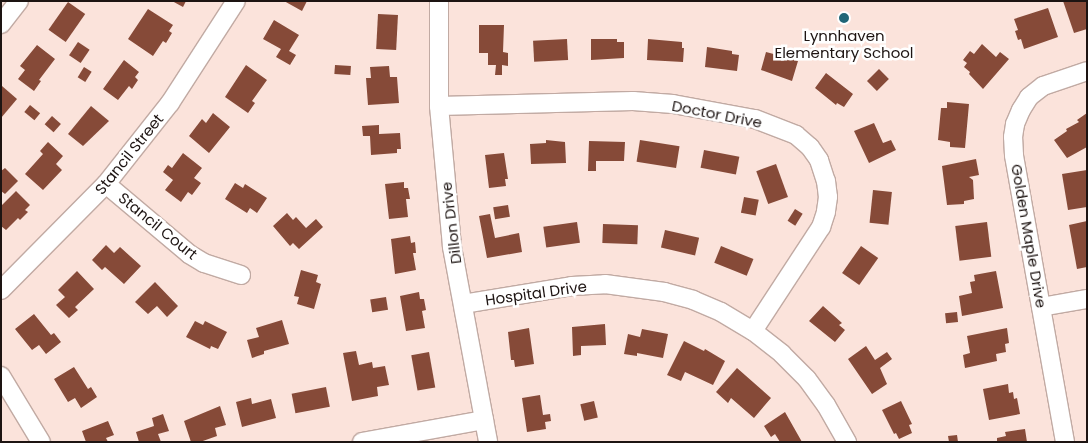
<!DOCTYPE html>
<html>
<head>
<meta charset="utf-8">
<style>
	body { margin:0 }
	#map { position:relative; width:1088px; height:443px; overflow:hidden; background:#fbe3db; font-family:Poppins,sans-serif }
	div>[style] { position:absolute }
	.building>* { inset:0; background:#864a38; transform-origin:0 0 }
	.roads { filter:drop-shadow(1px 0 #c1aaa3) drop-shadow(-1px 0 #c1aaa3) drop-shadow(0 1px #c1aaa3) drop-shadow(0 -1px #c1aaa3) }
	.minor>* { height:18px; margin:-9px; padding:0 9px; transform-origin:9px; border-radius:9px; background:#fff }
	.dots>* { width:14px; height:14px; translate:-50% -50%; box-sizing:border-box; border:2px solid #fff; border-radius:50% }
	span { translate:-50% -50%; white-space:nowrap; text-align:center; line-height:1.15; -webkit-text-stroke:5px #fff; paint-order:stroke }
	.poi-label { font-size:15px; color:#1d1412 }
	.street-label { font-size:15px; color:#1d1412 }
	.frame { position:absolute; inset:0; border:2px solid #1d1412; pointer-events:none }
</style>
</head>
<body>
<div id="map">
	<div class="building">
		<i style="clip-path:polygon(172px 1px,186px 1px,183px 7px)"></i>
		<i style="clip-path:polygon(284px 1px,307px 1px,302px 11px)"></i>
		<i style="clip-path:polygon(1063px 1px,1087px 1px,1087px 29px,1074px 33px)"></i>
		<i style="left:68px;top:2px;width:21px;height:34px;rotate:35deg"></i>
		<i style="clip-path:polygon(1048px 8px,1058px 37px,1024px 49px,1021px 39px,1018px 40px,1015px 31px,1018px 30px,1014px 19px)"></i>
		<i style="clip-path:polygon(148px 9px,173px 25px,169px 31px,172px 33px,166px 43px,163px 41px,153px 56px,128px 39px)"></i>
		<i style="left:378px;top:14px;width:20px;height:35px;rotate:3deg"></i>
		<i style="clip-path:polygon(274px 20px,299px 35px,289px 51px,296px 55px,290px 65px,276px 57px,281px 49px,263px 39px)"></i>
		<i style="clip-path:polygon(479px 25px,504px 25px,503px 52px,508px 53px,508px 66px,502px 65px,502px 75px,495px 75px,496px 65px,488px 65px,488px 53px,479px 53px)"></i>
		<i style="left:567px;top:39px;width:21px;height:34px;rotate:87deg"></i>
		<i style="clip-path:polygon(591px 39px,617px 39px,617px 42px,624px 42px,624px 58px,591px 60px)"></i>
		<i style="clip-path:polygon(648px 39px,682px 42px,682px 48px,684px 48px,683px 62px,647px 60px)"></i>
		<i style="left:78px;top:42px;width:14px;height:16px;rotate:34deg"></i>
		<i style="clip-path:polygon(982px 44px,996px 57px,1000px 52px,1009px 59px,983px 89px,969px 74px,970px 72px,964px 67px,967px 63px,963px 60px,970px 51px,974px 54px)"></i>
		<i style="clip-path:polygon(37px 45px,55px 59px,39px 80px,41px 81px,34px 91px,18px 79px,25px 70px,20px 66px)"></i>
		<i style="clip-path:polygon(707px 47px,732px 51px,732px 54px,739px 55px,737px 71px,705px 67px)"></i>
		<i style="clip-path:polygon(766px 52px,789px 58px,790px 53px,795px 55px,794px 60px,798px 61px,792px 81px,761px 70px)"></i>
		<i style="clip-path:polygon(124px 60px,139px 72px,135px 77px,138px 80px,132px 89px,129px 86px,118px 100px,103px 89px)"></i>
		<i style="clip-path:polygon(246px 65px,267px 80px,252px 101px,255px 103px,248px 113px,225px 97px)"></i>
		<i style="left:335px;top:65px;width:16px;height:9px;rotate:4deg"></i>
		<i style="clip-path:polygon(389px 66px,390px 77px,397px 77px,399px 103px,368px 105px,366px 78px,371px 78px,370px 67px)"></i>
		<i style="left:84px;top:67px;width:9px;height:12px;rotate:32deg"></i>
		<i style="left:879px;top:69px;width:14px;height:17px;rotate:45deg"></i>
		<i style="clip-path:polygon(826px 73px,853px 94px,844px 107px,837px 103px,836px 105px,815px 88px)"></i>
		<i style="clip-path:polygon(2px 86px,17px 99px,1px 118px,1px 87px)"></i>
		<i style="clip-path:polygon(947px 102px,969px 104px,965px 148px,950px 147px,950px 142px,938px 140px,941px 108px,947px 108px)"></i>
		<i style="left:30px;top:105px;width:13px;height:9px;rotate:39deg"></i>
		<i style="clip-path:polygon(91px 106px,109px 121px,83px 146px,68px 134px)"></i>
		<i style="clip-path:polygon(213px 113px,230px 127px,209px 153px,189px 136px,202px 119px,206px 123px)"></i>
		<i style="clip-path:polygon(1087px 113px,1087px 147px,1067px 158px,1054px 140px,1067px 131px,1066px 129px,1079px 122px,1077px 120px)"></i>
		<i style="left:52px;top:116px;width:12px;height:11px;rotate:42deg"></i>
		<i style="clip-path:polygon(874px 123px,883px 143px,891px 140px,896px 150px,869px 163px,854px 131px)"></i>
		<i style="clip-path:polygon(379px 125px,379px 134px,400px 133px,401px 149px,397px 149px,397px 153px,371px 155px,370px 136px,363px 136px,362px 126px)"></i>
		<i style="clip-path:polygon(546px 140px,565px 142px,566px 163px,531px 164px,530px 144px,546px 143px)"></i>
		<i style="left:640px;top:140px;width:40px;height:22px;rotate:9deg"></i>
		<i style="clip-path:polygon(589px 141px,625px 142px,624px 161px,596px 161px,596px 171px,588px 171px)"></i>
		<i style="clip-path:polygon(48px 142px,63px 156px,56px 164px,62px 170px,43px 190px,25px 174px,43px 154px,40px 151px)"></i>
		<i style="left:704px;top:150px;width:36px;height:18px;rotate:11deg"></i>
		<i style="clip-path:polygon(183px 153px,202px 168px,194px 178px,201px 183px,192px 195px,188px 192px,181px 202px,165px 190px,173px 180px,163px 172px,168px 165px,172px 168px)"></i>
		<i style="clip-path:polygon(504px 153px,508px 179px,505px 179px,506px 186px,489px 188px,485px 155px)"></i>
		<i style="clip-path:polygon(976px 159px,979px 175px,969px 177px,973px 180px,974px 199px,964px 201px,964px 204px,947px 205px,942px 166px)"></i>
		<i style="left:776px;top:164px;width:35px;height:21px;rotate:70deg"></i>
		<i style="clip-path:polygon(5px 168px,18px 181px,5px 194px,1px 191px,1px 171px)"></i>
		<i style="clip-path:polygon(1087px 170px,1087px 207px,1068px 210px,1062px 174px)"></i>
		<i style="clip-path:polygon(404px 182px,404px 188px,408px 188px,410px 199px,406px 199px,408px 217px,389px 219px,385px 184px)"></i>
		<i style="clip-path:polygon(235px 183px,243px 188px,245px 184px,267px 198px,257px 213px,250px 208px,247px 213px,225px 199px)"></i>
		<i style="left:873px;top:190px;width:19px;height:33px;rotate:6deg"></i>
		<i style="clip-path:polygon(16px 191px,30px 205px,25px 210px,28px 212px,20px 220px,18px 218px,6px 230px,1px 226px,1px 206px)"></i>
		<i style="left:744px;top:197px;width:15px;height:16px;rotate:11deg"></i>
		<i style="left:508px;top:205px;width:12px;height:15px;rotate:81deg"></i>
		<i style="left:795px;top:209px;width:9px;height:14px;rotate:32deg"></i>
		<i style="clip-path:polygon(287px 213px,293px 220px,296px 217px,306px 228px,316px 219px,323px 227px,299px 249px,293px 243px,290px 246px,273px 226px)"></i>
		<i style="clip-path:polygon(490px 214px,495px 238px,519px 233px,522px 252px,487px 258px,479px 216px)"></i>
		<i style="clip-path:polygon(1087px 221px,1087px 267px,1077px 269px,1069px 225px)"></i>
		<i style="left:577px;top:222px;width:21px;height:34px;rotate:82deg"></i>
		<i style="left:987px;top:222px;width:35px;height:32px;rotate:83deg"></i>
		<i style="left:603px;top:224px;width:35px;height:19px;rotate:2deg"></i>
		<i style="left:665px;top:230px;width:35px;height:18px;rotate:13deg"></i>
		<i style="clip-path:polygon(410px 236px,411px 243px,415px 242px,416px 253px,413px 253px,416px 270px,395px 274px,391px 239px)"></i>
		<i style="clip-path:polygon(106px 245px,114px 253px,120px 247px,141px 266px,124px 284px,105px 267px,102px 270px,92px 260px)"></i>
		<i style="left:721px;top:246px;width:35px;height:18px;rotate:22deg"></i>
		<i style="left:861px;top:246px;width:21px;height:33px;rotate:35deg"></i>
		<i style="clip-path:polygon(301px 270px,318px 275px,316px 282px,321px 284px,314px 309px,297px 304px,299px 297px,294px 296px)"></i>
		<i style="clip-path:polygon(77px 271px,94px 289px,75px 307px,78px 310px,69px 318px,56px 305px,65px 297px,58px 290px)"></i>
		<i style="clip-path:polygon(996px 271px,1003px 308px,962px 316px,959px 296px,972px 293px,970px 282px,975px 281px,974px 275px)"></i>
		<i style="clip-path:polygon(155px 282px,178px 306px,167px 317px,157px 306px,148px 314px,135px 302px)"></i>
		<i style="clip-path:polygon(419px 292px,420px 299px,424px 299px,426px 310px,422px 311px,425px 328px,406px 331px,400px 296px)"></i>
		<i style="left:386px;top:297px;width:13px;height:16px;rotate:81deg"></i>
		<i style="clip-path:polygon(823px 306px,842px 323px,839px 325px,845px 330px,835px 342px,809px 321px)"></i>
		<i style="left:957px;top:312px;width:10px;height:12px;rotate:84deg"></i>
		<i style="clip-path:polygon(34px 314px,51px 335px,54px 333px,61px 342px,46px 354px,39px 345px,32px 350px,15px 329px)"></i>
		<i style="clip-path:polygon(282px 320px,289px 344px,264px 351px,264px 354px,252px 358px,247px 340px,259px 337px,256px 328px)"></i>
		<i style="clip-path:polygon(195px 321px,203px 325px,205px 321px,227px 332px,218px 349px,211px 346px,210px 349px,186px 337px)"></i>
		<i style="clip-path:polygon(605px 324px,606px 345px,581px 346px,581px 355px,573px 356px,572px 327px)"></i>
		<i style="clip-path:polygon(529px 328px,534px 364px,515px 367px,514px 360px,511px 360px,508px 332px)"></i>
		<i style="clip-path:polygon(1007px 328px,1009px 343px,1005px 344px,1006px 352px,996px 354px,997px 361px,965px 368px,963px 355px,970px 353px,967px 336px)"></i>
		<i style="clip-path:polygon(642px 329px,668px 334px,663px 358px,637px 353px,637px 356px,624px 354px,628px 334px,640px 337px)"></i>
		<i style="clip-path:polygon(684px 341px,704px 351px,705px 349px,725px 361px,713px 385px,685px 372px,681px 381px,667px 375px)"></i>
		<i style="clip-path:polygon(866px 346px,875px 360px,887px 352px,892px 359px,880px 368px,887px 384px,872px 394px,848px 359px)"></i>
		<i style="clip-path:polygon(356px 351px,359px 365px,372px 362px,373px 368px,385px 366px,389px 385px,377px 387px,378px 396px,352px 401px,343px 353px)"></i>
		<i style="left:429px;top:352px;width:36px;height:18px;rotate:80deg"></i>
		<i style="clip-path:polygon(74px 367px,88px 389px,91px 387px,97px 397px,81px 408px,75px 398px,68px 402px,54px 379px)"></i>
		<i style="clip-path:polygon(737px 368px,771px 398px,754px 418px,731px 398px,728px 403px,716px 392px)"></i>
		<i style="clip-path:polygon(1008px 384px,1009px 393px,1013px 392px,1014px 399px,1017px 398px,1020px 414px,989px 420px,983px 389px)"></i>
		<i style="left:326px;top:387px;width:20px;height:35px;rotate:79deg"></i>
		<i style="clip-path:polygon(540px 395px,543px 415px,550px 414px,551px 421px,545px 422px,546px 429px,527px 432px,522px 398px)"></i>
		<i style="clip-path:polygon(251px 398px,252px 404px,271px 399px,276px 418px,242px 427px,236px 402px)"></i>
		<i style="left:594px;top:401px;width:17px;height:14px;rotate:77deg"></i>
		<i style="clip-path:polygon(901px 401px,912px 424px,909px 425px,912px 433px,899px 439px,896px 433px,894px 434px,882px 410px)"></i>
		<i style="clip-path:polygon(220px 406px,226px 425px,215px 428px,217px 436px,200px 442px,191px 442px,184px 421px)"></i>
		<i style="clip-path:polygon(785px 412px,802px 442px,780px 442px,775px 434px,771px 437px,764px 426px)"></i>
		<i style="clip-path:polygon(163px 414px,169px 431px,158px 434px,161px 442px,139px 442px,136px 432px,154px 426px,152px 418px)"></i>
		<i style="clip-path:polygon(108px 421px,114px 435px,106px 438px,108px 442px,86px 442px,82px 431px)"></i>
		<i style="clip-path:polygon(1025px 429px,1027px 442px,997px 442px,997px 438px,1006px 436px,1005px 432px)"></i>
		<i style="clip-path:polygon(957px 435px,958px 442px,949px 442px,948px 436px)"></i>
	</div>
	<div class="roads">
		<div class="minor">
			<i style="left:439px;top:1px;width:105px;rotate:90deg"></i>
			<i style="left:439px;top:106px;width:142px;rotate:84.7deg"></i>
			<i style="left:452px;top:247px;width:198px;rotate:79.5deg"></i>
			<i style="left:1px;top:24px;width:29px;rotate:-52deg"></i>
			<i style="left:439px;top:106px;width:194px;rotate:-1.5deg"></i>
			<i style="left:633px;top:101px;width:40px;rotate:4.3deg"></i>
			<i style="left:673px;top:104px;width:83px;rotate:10.4deg"></i>
			<i style="left:755px;top:119px;width:44px;rotate:21.3deg"></i>
			<i style="left:796px;top:135px;width:18px;rotate:41deg"></i>
			<i style="left:810px;top:147px;width:16px;rotate:55deg"></i>
			<i style="left:819px;top:160px;width:22px;rotate:72deg"></i>
			<i style="left:826px;top:181px;width:16px;rotate:83deg"></i>
			<i style="left:828px;top:197px;width:15px;rotate:98deg"></i>
			<i style="left:826px;top:212px;width:16px;rotate:108deg"></i>
			<i style="left:821px;top:227px;width:124px;rotate:123.2deg"></i>
			<i style="left:106px;top:184px;width:109px;rotate:40.1deg"></i>
			<i style="left:189px;top:254px;width:17px;rotate:31deg"></i>
			<i style="left:204px;top:263px;width:39px;rotate:18deg"></i>
			<i style="left:1px;top:290px;width:149px;rotate:-45.3deg"></i>
			<i style="left:106px;top:184px;width:103px;rotate:-51.7deg"></i>
			<i style="left:170px;top:103px;width:121px;rotate:-57.1deg"></i>
			<i style="left:463px;top:304px;width:110px;rotate:-9.4deg"></i>
			<i style="left:572px;top:286px;width:33px;rotate:-3deg"></i>
			<i style="left:605px;top:284px;width:60px;rotate:7.7deg"></i>
			<i style="left:664px;top:292px;width:30px;rotate:15deg"></i>
			<i style="left:693px;top:300px;width:30px;rotate:23deg"></i>
			<i style="left:721px;top:312px;width:37px;rotate:31deg"></i>
			<i style="left:753px;top:331px;width:37px;rotate:38deg"></i>
			<i style="left:782px;top:354px;width:35px;rotate:45deg"></i>
			<i style="left:807px;top:379px;width:32px;rotate:54deg"></i>
			<i style="left:826px;top:405px;width:43px;rotate:60.4deg"></i>
			<i style="left:1041px;top:307px;width:47px;rotate:-9.9deg"></i>
			<i style="left:1px;top:376px;width:77px;rotate:58.8deg"></i>
			<i style="left:362px;top:442px;width:124px;rotate:-10.2deg"></i>
			<i style="left:1065px;top:442px;width:291px;rotate:-100.1deg"></i>
			<i style="left:1014px;top:155px;width:18px;rotate:-93deg"></i>
			<i style="left:1013px;top:137px;width:13px;rotate:-81deg"></i>
			<i style="left:1015px;top:124px;width:15px;rotate:-67deg"></i>
			<i style="left:1021px;top:110px;width:15px;rotate:-58deg"></i>
			<i style="left:1029px;top:97px;width:18px;rotate:-38deg"></i>
			<i style="left:1043px;top:86px;width:46px;rotate:-18.8deg"></i>
		</div>
	</div>
	<div class="dots">
		<i style="left:844px;top:18px;background:#216677"></i>
	</div>
	<div class="poi-label">
		<span style="left:844px;top:44px">Lynnhaven<br>Elementary School</span>
	</div>
	<div class="street-label">
		<span style="left:717px;top:114px;rotate:11deg">Doctor Drive</span>
		<span style="left:129px;top:154px;rotate:-51deg">Stancil Street</span>
		<span style="left:451px;top:223px;rotate:-97deg">Dillon Drive</span>
		<span style="left:158px;top:226px;rotate:39deg">Stancil Court</span>
		<span style="left:1029px;top:236px;rotate:80deg">Golden Maple Drive</span>
		<span style="left:536px;top:293px;rotate:-8deg">Hospital Drive</span>
	</div>
	<div class="frame"></div>
</div>
</body>
</html>
